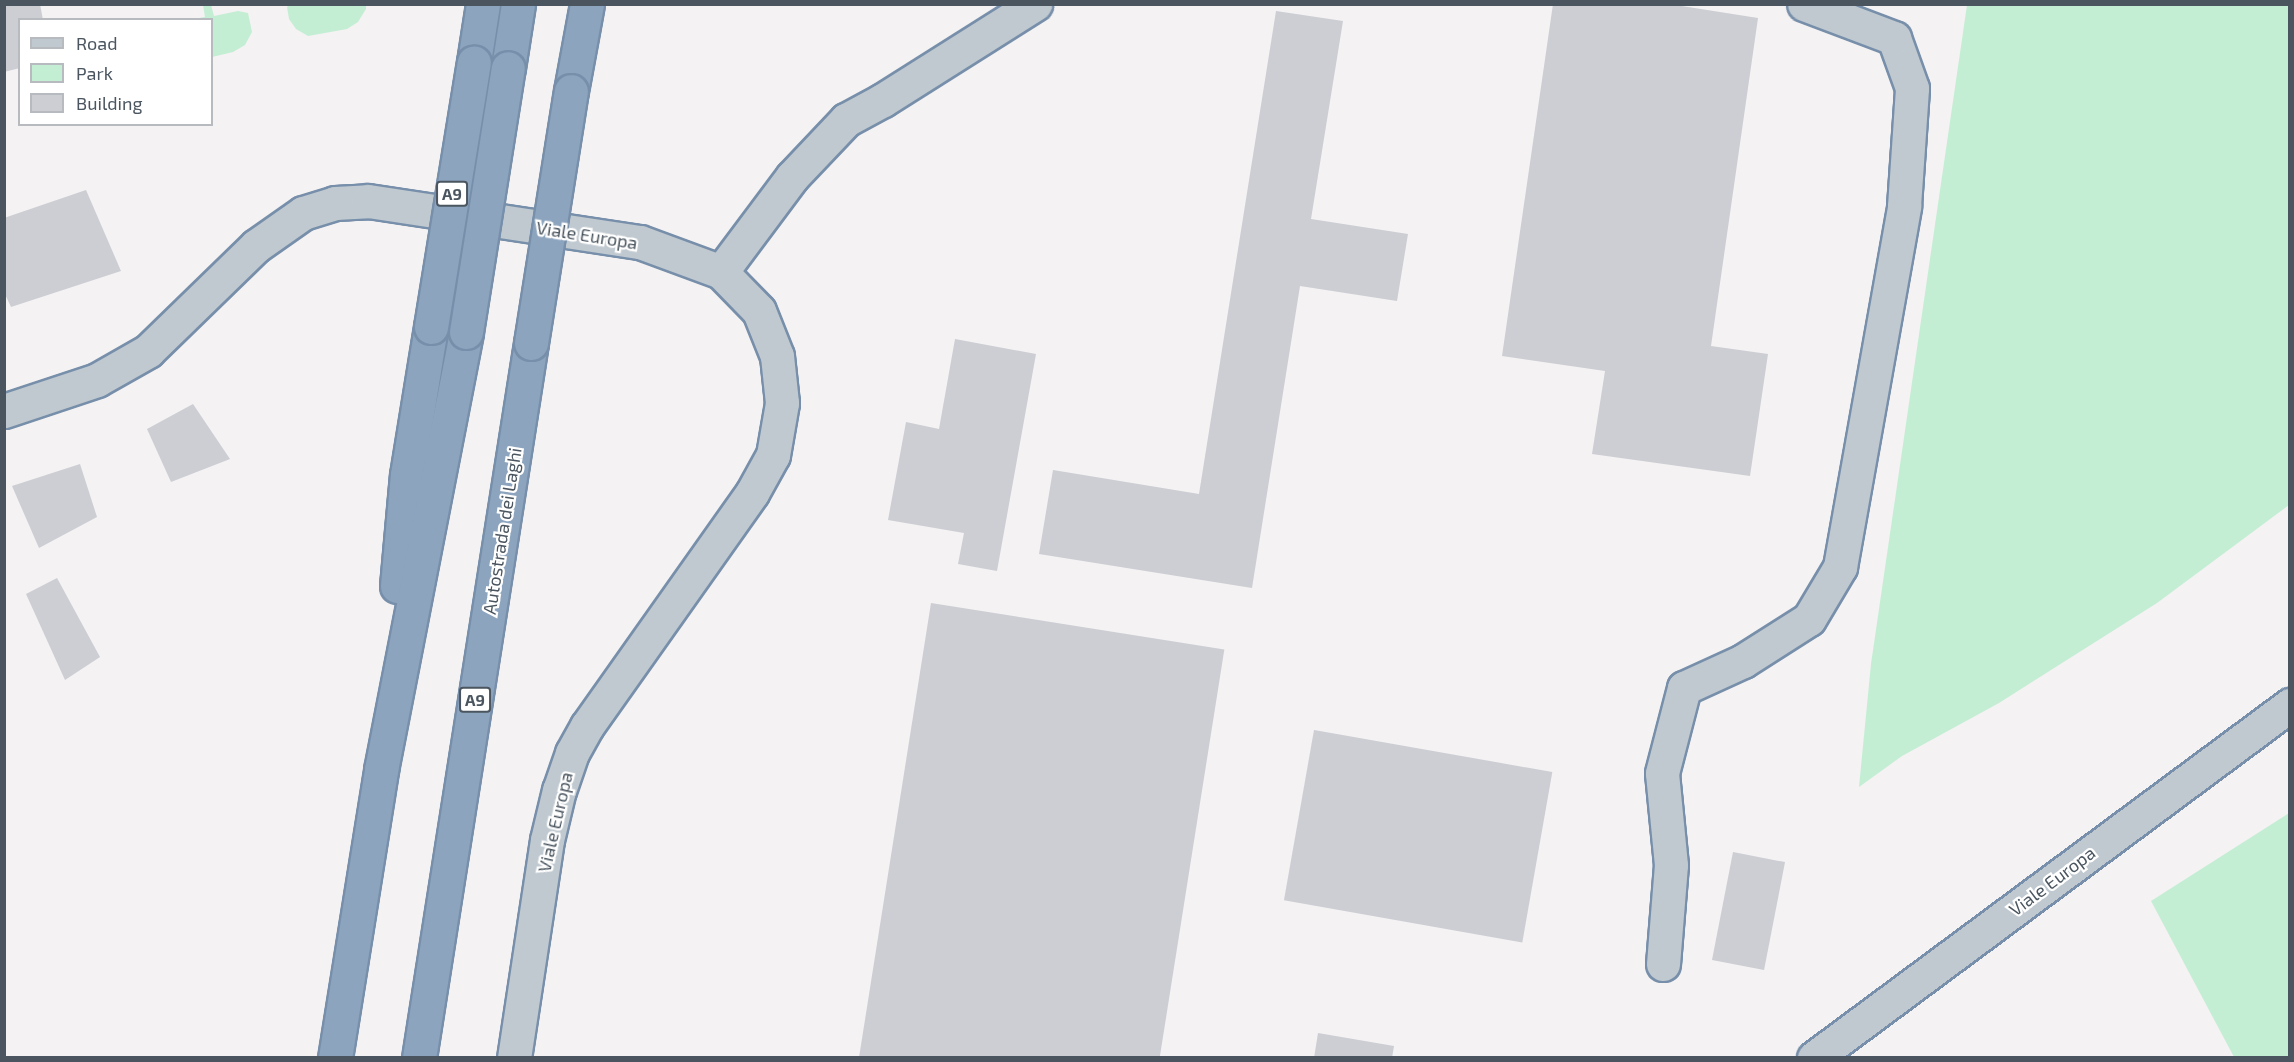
<!DOCTYPE html>
<html>
<head>
<meta charset="utf-8">
<style>
	body { margin:0 }
	#map { position:relative; width:2294px; height:1062px; overflow:hidden; background:#f4f2f2; font-family:"Exo 2",sans-serif }
	div>[style] { position:absolute }
	.green>* { inset:0; background:#c3eed4 }
	.building>* { inset:0; background:#ccced4; transform-origin:0 0 }
	.roads { filter:drop-shadow(2px 0 #778faa) drop-shadow(-2px 0 #778faa) drop-shadow(0 2px #778faa) drop-shadow(0 -2px #778faa) }
	.minor>* { height:33px; margin:-16.5px; padding:0 16.5px; transform-origin:16.5px; border-radius:16.5px; background:#c0c9d0 }
	.highway>* { height:33px; margin:-16.5px; padding:0 16.5px; transform-origin:16.5px; border-radius:16.5px; background:#8ca4be }
	.bridges { filter:drop-shadow(2px 0 #778faa) drop-shadow(-2px 0 #778faa) drop-shadow(0 2px #778faa) drop-shadow(0 -2px #778faa) }
	.highway-bridge>* { height:33px; margin:-16.5px; padding:0 16.5px; transform-origin:16.5px; border-radius:16.5px; background:#8ca4be }
	span { translate:-50% -50%; white-space:nowrap; text-align:center; line-height:1.15; -webkit-text-stroke:4.5px #fff; paint-order:stroke }
	.shield-label span { padding:2px 4px; background:#fff; border:2px solid; border-radius:4px; -webkit-text-stroke-width:0 }
	.shield-label { font-size:16px; color:#4a555f; font-weight:700 }
	.street-label { font-size:18px; color:#4a555f }
	.frame { position:absolute; inset:0; border:6px solid #4a555f; pointer-events:none }
	.legend { position:absolute; left:18px; top:18px; width:195px; height:108px; box-sizing:border-box; background:#fff; border:2px solid #b7bbbf; margin:0; padding:8px 10px; list-style:none; font-size:18px; color:#4a555f }
	.legend li { display:flex; align-items:center; gap:12px; height:30px }
	.legend b { width:30px; border:2px solid #b7bbbf }
</style>
</head>
<body>
<div id="map">
	<div class="green">
		<i style="clip-path:polygon(203px 5px,211px 5px,214px 16px,238px 11px,248px 13px,252px 32px,245px 45px,233px 52px,212px 57px,212px 20px,193px 19px,205px 17px)"></i>
		<i style="clip-path:polygon(289px 5px,366px 5px,366px 9px,358px 22px,347px 29px,308px 36px,296px 29px,289px 19px,287px 7px)"></i>
		<i style="clip-path:polygon(1967px 5px,2289px 5px,2289px 505px,2157px 603px,1999px 703px,1902px 756px,1859px 787px,1871px 664px)"></i>
		<i style="clip-path:polygon(2289px 813px,2289px 1057px,2234px 1057px,2151px 901px)"></i>
	</div>
	<div class="building">
		<i style="clip-path:polygon(4px 4px,40px 4px,43px 20px,20px 20px,20px 68px,4px 72px)"></i>
		<i style="clip-path:polygon(1553px 4px,1669px 4px,1758px 18px,1711px 346px,1768px 354px,1750px 476px,1592px 454px,1605px 371px,1502px 356px)"></i>
		<i style="clip-path:polygon(1276px 11px,1343px 21px,1311px 219px,1408px 234px,1397px 301px,1300px 286px,1252px 588px,1039px 554px,1053px 470px,1199px 494px)"></i>
		<i style="clip-path:polygon(86px 190px,121px 271px,11px 307px,4px 292px,4px 218px)"></i>
		<i style="clip-path:polygon(955px 339px,1036px 354px,997px 571px,958px 564px,964px 533px,888px 520px,906px 422px,939px 429px)"></i>
		<i style="clip-path:polygon(193px 404px,230px 459px,171px 482px,147px 429px)"></i>
		<i style="clip-path:polygon(80px 464px,97px 517px,39px 548px,12px 486px)"></i>
		<i style="clip-path:polygon(57px 578px,100px 657px,65px 680px,26px 594px)"></i>
		<i style="left:931px;top:603px;width:297px;height:461px;rotate:9deg"></i>
		<i style="left:1314px;top:730px;width:242px;height:173px;rotate:10deg"></i>
		<i style="left:1733px;top:852px;width:53px;height:110px;rotate:11deg"></i>
		<i style="clip-path:polygon(1318px 1033px,1394px 1046px,1392px 1058px,1314px 1058px)"></i>
	</div>
	<div class="roads">
		<div class="minor">
			<i style="left:721px;top:272px;width:119px;rotate:-53.2deg"></i>
			<i style="left:792px;top:177px;width:79px;rotate:-46.5deg"></i>
			<i style="left:846px;top:120px;width:42px;rotate:-28.4deg"></i>
			<i style="left:883px;top:100px;width:180px;rotate:-32.3deg"></i>
			<i style="left:4px;top:411px;width:98px;rotate:-18.4deg"></i>
			<i style="left:97px;top:380px;width:59px;rotate:-29.6deg"></i>
			<i style="left:148px;top:351px;width:151px;rotate:-44.2deg"></i>
			<i style="left:256px;top:246px;width:57px;rotate:-35.1deg"></i>
			<i style="left:303px;top:213px;width:34px;rotate:-17deg"></i>
			<i style="left:335px;top:203px;width:33px;rotate:-3deg"></i>
			<i style="left:368px;top:201px;width:275px;rotate:8.6deg"></i>
			<i style="left:640px;top:242px;width:86px;rotate:20.3deg"></i>
			<i style="left:721px;top:272px;width:54px;rotate:45.7deg"></i>
			<i style="left:759px;top:311px;width:48px;rotate:68.2deg"></i>
			<i style="left:777px;top:356px;width:47px;rotate:83.9deg"></i>
			<i style="left:782px;top:403px;width:53px;rotate:99.8deg"></i>
			<i style="left:773px;top:455px;width:43px;rotate:118.9deg"></i>
			<i style="left:752px;top:493px;width:286px;rotate:125.3deg"></i>
			<i style="left:587px;top:726px;width:31px;rotate:119deg"></i>
			<i style="left:572px;top:753px;width:39px;rotate:109deg"></i>
			<i style="left:559px;top:790px;width:51px;rotate:103.5deg"></i>
			<i style="left:547px;top:840px;width:220px;rotate:98.6deg"></i>
			<i style="left:1663px;top:964px;width:99px;rotate:-85.4deg"></i>
			<i style="left:1671px;top:865px;width:92px;rotate:-95.6deg"></i>
			<i style="left:1662px;top:773px;width:88px;rotate:-75.5deg"></i>
			<i style="left:1684px;top:688px;width:65px;rotate:-24.6deg"></i>
			<i style="left:1743px;top:661px;width:78px;rotate:-32.5deg"></i>
			<i style="left:1809px;top:619px;width:61px;rotate:-59.2deg"></i>
			<i style="left:1840px;top:567px;width:367px;rotate:-79.9deg"></i>
			<i style="left:1904px;top:206px;width:118px;rotate:-86.1deg"></i>
			<i style="left:1912px;top:88px;width:53px;rotate:-109.8deg"></i>
			<i style="left:1894px;top:38px;width:96px;rotate:-159.3deg"></i>
			<i style="left:1814px;top:1058px;width:593px;rotate:-36.56deg"></i>
		</div>
		<div class="highway">
			<i style="left:474px;top:62px;width:59px;rotate:-81.2deg"></i>
			<i style="left:508px;top:68px;width:65px;rotate:-81.1deg"></i>
			<i style="left:571px;top:91px;width:88px;rotate:-79.6deg"></i>
			<i style="left:397px;top:586px;width:111px;rotate:-84.9deg"></i>
			<i style="left:407px;top:475px;width:150px;rotate:-80.8deg"></i>
			<i style="left:335px;top:1058px;width:292px;rotate:-80.9deg"></i>
			<i style="left:381px;top:770px;width:446px;rotate:-79deg"></i>
			<i style="left:419px;top:1058px;width:724px;rotate:-81.1deg"></i>
		</div>
	</div>
	<div class="bridges">
		<div class="highway-bridge">
			<i style="left:431px;top:327px;width:268px;rotate:-80.8deg"></i>
			<i style="left:466px;top:332px;width:267px;rotate:-81deg"></i>
			<i style="left:531px;top:343px;width:255px;rotate:-81deg"></i>
		</div>
	</div>
	<div class="shield-label">
		<span style="left:452px;top:194px">A9</span>
		<span style="left:475px;top:700px">A9</span>
	</div>
	<div class="street-label">
		<span style="left:587px;top:235px;rotate:9deg">Viale Europa</span>
		<span style="left:502px;top:531px;rotate:-81deg">Autostrada dei Laghi</span>
		<span style="left:555px;top:822px;rotate:-77deg">Viale Europa</span>
		<span style="left:2052px;top:881px;rotate:-37deg">Viale Europa</span>
	</div>
	<div class="frame"></div>
	<ul class="legend">
	<li><b style="height:8px;background:#c0c9d0"></b>Road</li>
	<li><b style="height:16px;background:#c3eed4"></b>Park</li>
	<li><b style="height:16px;background:#ccced4"></b>Building</li>
	</ul>
</div>
</body>
</html>
